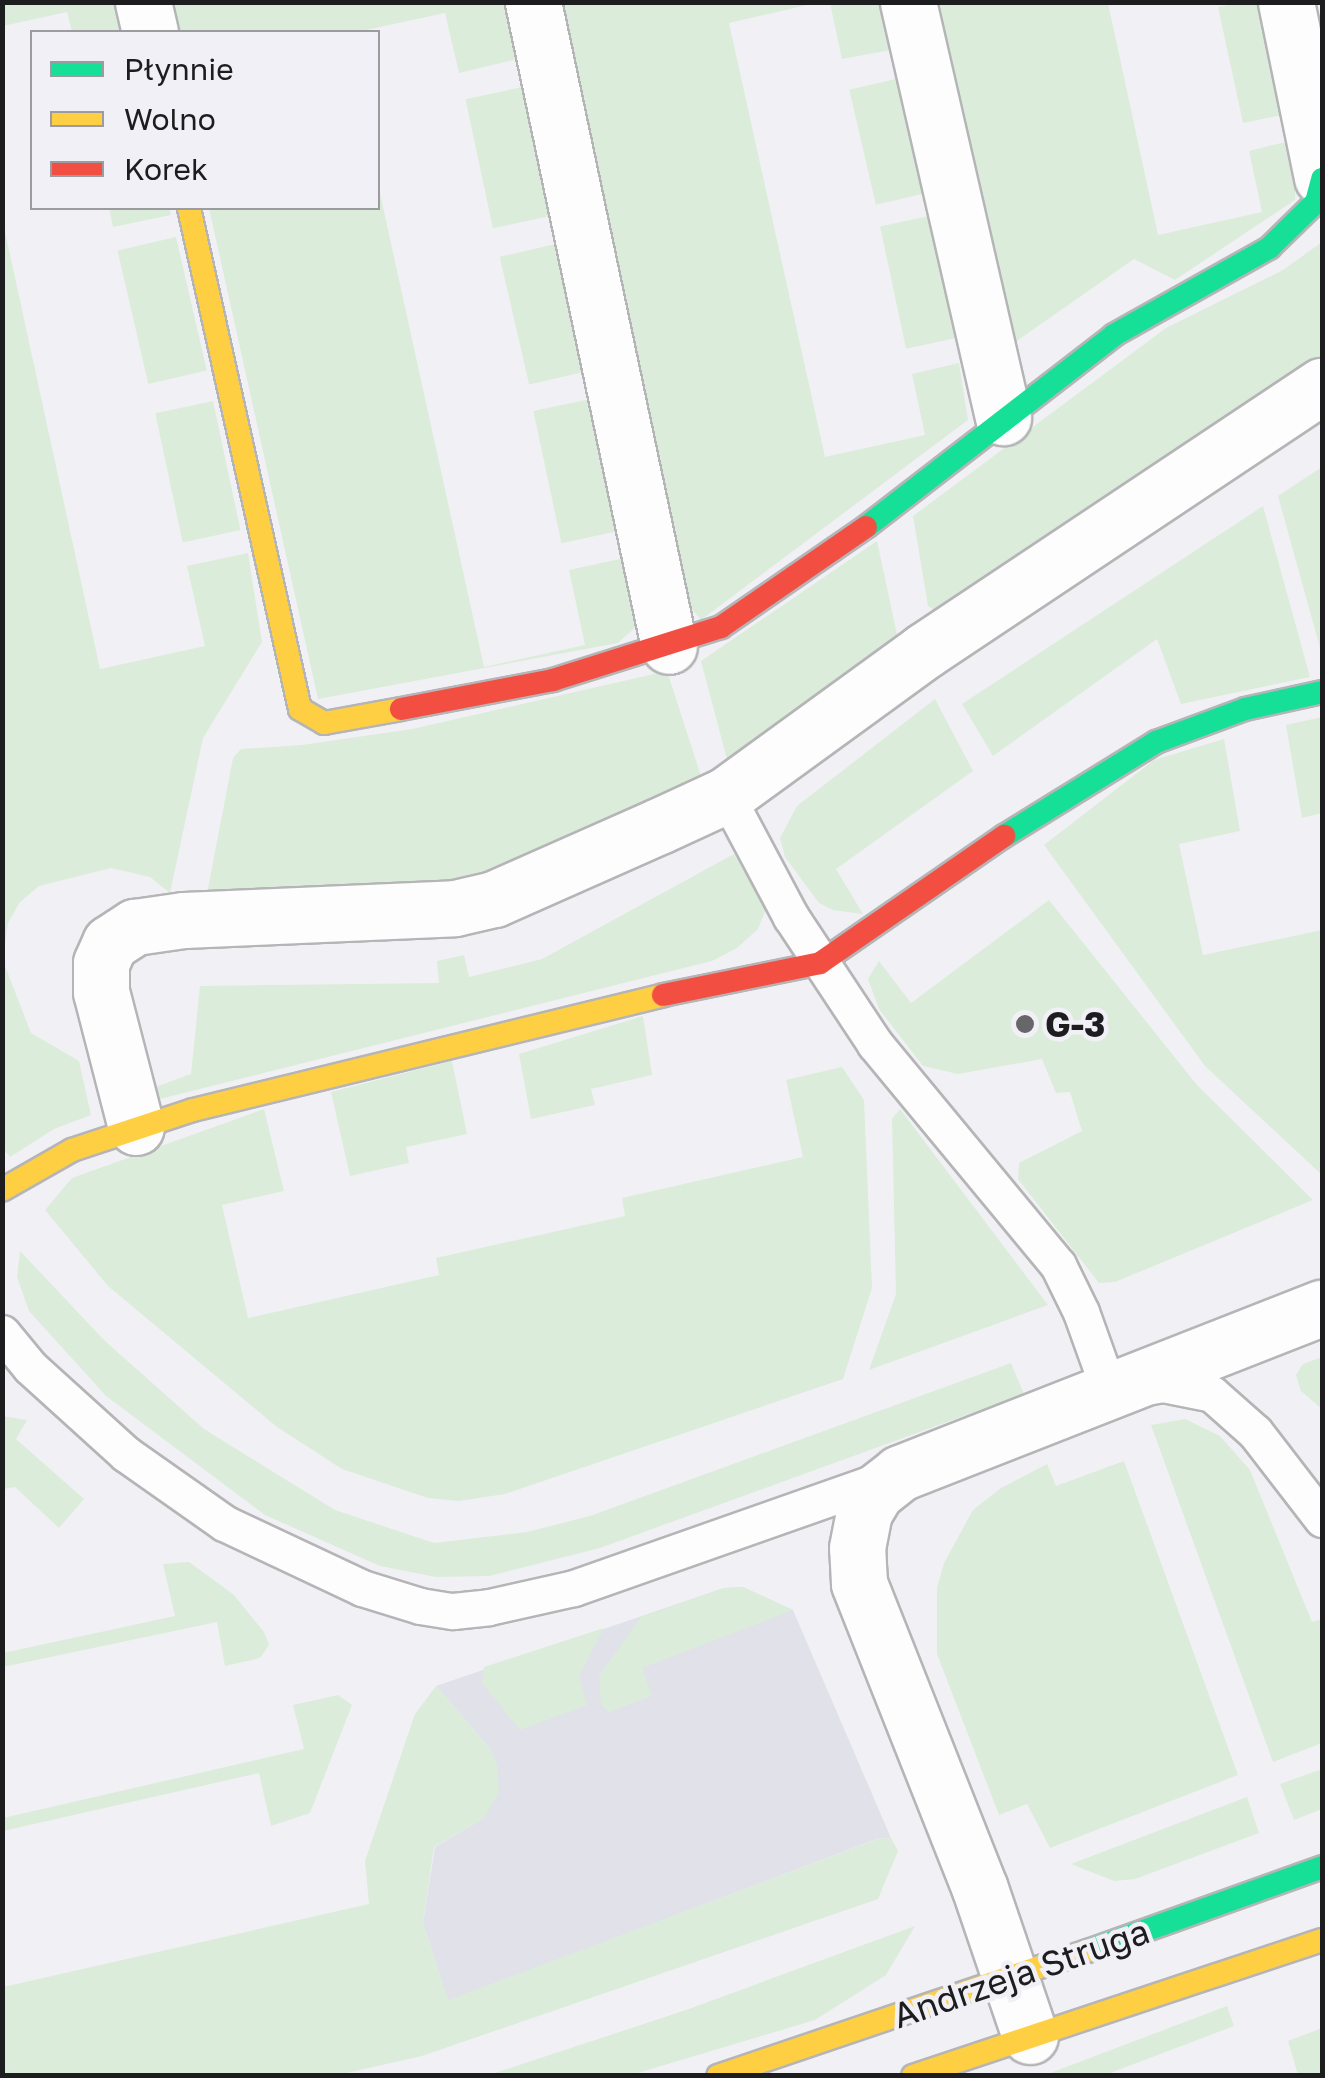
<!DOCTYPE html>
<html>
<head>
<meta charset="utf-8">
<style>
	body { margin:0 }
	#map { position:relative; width:1325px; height:2078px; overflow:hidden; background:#f1f1f5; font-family:"Golos Text",sans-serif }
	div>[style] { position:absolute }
	.built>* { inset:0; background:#e1e1ea }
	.green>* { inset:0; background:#dbecda; transform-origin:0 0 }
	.roads { filter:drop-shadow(2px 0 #b5b5b7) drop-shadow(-2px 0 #b5b5b7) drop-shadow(0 2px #b5b5b7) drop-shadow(0 -2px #b5b5b7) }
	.lane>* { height:35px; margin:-17.5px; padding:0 17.5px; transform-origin:17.5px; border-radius:17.5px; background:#fdfdfe }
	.street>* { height:55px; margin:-27.5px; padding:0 27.5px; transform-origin:27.5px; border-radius:27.5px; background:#fdfdfe }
	.fast>* { height:22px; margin:-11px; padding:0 11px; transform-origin:11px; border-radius:11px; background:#16e098 }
	.slow>* { height:22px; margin:-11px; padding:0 11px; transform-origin:11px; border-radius:11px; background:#ffcf43 }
	.jam>* { height:22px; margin:-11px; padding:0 11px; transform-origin:11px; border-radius:11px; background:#f24e42 }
	.dots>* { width:28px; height:28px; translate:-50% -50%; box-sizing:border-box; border:5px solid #f0f0f6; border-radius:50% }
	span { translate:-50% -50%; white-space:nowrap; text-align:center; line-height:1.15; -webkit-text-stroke:9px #f0f0f6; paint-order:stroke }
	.poi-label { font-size:35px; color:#1d1d1f; font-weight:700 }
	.left { translate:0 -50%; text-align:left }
	.street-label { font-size:35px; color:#1d1d1f }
	.frame { position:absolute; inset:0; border:5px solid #1d1d1f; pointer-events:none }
	.legend { position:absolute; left:30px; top:30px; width:350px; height:180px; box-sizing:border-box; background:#f0f0f6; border:2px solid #9c9ca0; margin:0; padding:12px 18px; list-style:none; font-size:30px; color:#1d1d1f }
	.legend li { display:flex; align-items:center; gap:20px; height:50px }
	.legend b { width:50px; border:2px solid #9c9ca0 }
</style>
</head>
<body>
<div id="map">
	<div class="built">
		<i style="clip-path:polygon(743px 1587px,793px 1610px,891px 1838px,877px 1839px,448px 2001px,423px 1923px,435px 1847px,484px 1818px,491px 1750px,436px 1686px,724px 1588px)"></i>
	</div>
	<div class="green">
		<i style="clip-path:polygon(2px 3px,123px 3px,130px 32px,72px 32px,67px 12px,3px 26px)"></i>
		<i style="clip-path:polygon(163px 3px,508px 3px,522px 58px,459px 73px,445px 13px,357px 32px,170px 32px)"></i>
		<i style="clip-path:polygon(555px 3px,816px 3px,729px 23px,825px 457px,925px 435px,912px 374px,959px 363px,968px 420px,701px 620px,686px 602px)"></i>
		<i style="clip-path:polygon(830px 3px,880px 3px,891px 50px,842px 59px)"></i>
		<i style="clip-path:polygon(930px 3px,1108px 3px,1158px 235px,1262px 212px,1249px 151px,1298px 139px,1295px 200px,1175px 280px,1134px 259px,1004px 350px)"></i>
		<i style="clip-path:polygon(1237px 3px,1267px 3px,1292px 113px,1243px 123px,1218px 7px)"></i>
		<i style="left:900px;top:78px;width:118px;height:52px;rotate:77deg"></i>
		<i style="left:532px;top:85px;width:132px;height:68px;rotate:78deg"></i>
		<i style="clip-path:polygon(378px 184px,484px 667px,585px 645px,569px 570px,629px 557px,639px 624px,618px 643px,318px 699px,209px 208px,378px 208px)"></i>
		<i style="clip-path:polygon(109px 208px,169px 208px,171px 215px,113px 227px)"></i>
		<i style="left:929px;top:216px;width:125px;height:50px;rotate:78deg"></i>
		<i style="clip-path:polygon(3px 222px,100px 669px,205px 646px,187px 566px,248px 553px,262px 642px,203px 738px,170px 893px,150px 877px,111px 868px,39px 886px,20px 902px,8px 923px,3px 957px)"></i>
		<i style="left:176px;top:237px;width:137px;height:60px;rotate:77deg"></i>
		<i style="left:564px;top:242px;width:131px;height:66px;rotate:77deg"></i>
		<i style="clip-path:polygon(1322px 242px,1322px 357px,941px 615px,928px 606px,913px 516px,1166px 328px,1283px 270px)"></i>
		<i style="left:595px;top:398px;width:135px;height:63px;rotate:78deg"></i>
		<i style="left:213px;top:401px;width:132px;height:59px;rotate:78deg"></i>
		<i style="clip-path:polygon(1322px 467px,1322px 655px,1278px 496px)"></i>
		<i style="clip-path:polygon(1263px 506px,1310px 677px,1181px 704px,1157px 639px,993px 756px,962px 704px)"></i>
		<i style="clip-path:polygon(877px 541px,899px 644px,729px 767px,701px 661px)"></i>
		<i style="clip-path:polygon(667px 671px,702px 779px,450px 892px,206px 899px,233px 758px,241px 749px,302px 745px,412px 729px)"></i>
		<i style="clip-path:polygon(935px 699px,973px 771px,836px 869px,863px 914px,833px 910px,819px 903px,785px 857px,780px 838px,797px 806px)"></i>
		<i style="clip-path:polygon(1322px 717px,1322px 813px,1302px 818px,1286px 725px)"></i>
		<i style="clip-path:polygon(1224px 739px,1240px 831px,1179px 844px,1203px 955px,1322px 930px,1322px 1175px,1205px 1066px,1044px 845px,1154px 760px)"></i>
		<i style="clip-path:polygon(734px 854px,766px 909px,758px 929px,737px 948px,712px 961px,152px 1101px,136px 1094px,191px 1074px,200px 986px,439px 983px,437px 961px,464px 955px,469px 977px,542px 959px)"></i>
		<i style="clip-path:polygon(1049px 900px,1197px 1085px,1313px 1200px,1115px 1282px,1099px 1283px,1018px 1179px,1019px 1163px,1082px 1131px,1070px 1092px,1056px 1093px,1042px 1059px,958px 1074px,923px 1066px,879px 1009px,868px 979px,879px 961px,911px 1003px)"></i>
		<i style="clip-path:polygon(2px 958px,31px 1033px,79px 1061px,91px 1115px,54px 1129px,10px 1157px,2px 1147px)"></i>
		<i style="clip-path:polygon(643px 1016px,652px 1075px,591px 1089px,595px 1105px,531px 1119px,519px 1054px)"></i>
		<i style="clip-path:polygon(452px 1061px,467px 1134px,406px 1147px,409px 1163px,350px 1176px,331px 1092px)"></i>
		<i style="clip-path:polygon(842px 1067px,864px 1100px,872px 1288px,843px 1379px,505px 1494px,459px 1501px,428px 1498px,342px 1469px,277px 1427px,108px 1286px,45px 1210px,72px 1178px,264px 1109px,284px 1191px,222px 1205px,248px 1318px,439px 1275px,436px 1258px,625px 1216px,622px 1198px,803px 1157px,786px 1080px)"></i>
		<i style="clip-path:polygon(900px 1109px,1048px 1305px,869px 1370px,896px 1294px,892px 1119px)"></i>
		<i style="clip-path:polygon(20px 1251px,105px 1341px,204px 1429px,335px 1510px,434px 1543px,527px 1532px,590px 1516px,1011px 1363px,1024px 1394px,600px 1548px,489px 1576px,436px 1577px,380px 1566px,265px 1515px,106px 1396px,29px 1311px,17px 1277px)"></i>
		<i style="clip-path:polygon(1322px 1357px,1322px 1409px,1301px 1391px,1296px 1375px,1303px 1364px)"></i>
		<i style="clip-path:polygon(2px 1416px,27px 1420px,16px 1439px,84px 1499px,59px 1528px,15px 1487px,3px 1489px)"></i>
		<i style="clip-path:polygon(1185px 1419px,1220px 1436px,1250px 1470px,1312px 1622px,1322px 1619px,1322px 1743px,1273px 1762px,1151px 1425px)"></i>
		<i style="clip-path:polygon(1124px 1461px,1238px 1775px,1050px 1848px,1027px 1804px,999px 1815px,937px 1654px,937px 1588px,944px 1563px,973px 1510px,1001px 1488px,1047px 1464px,1056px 1486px)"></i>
		<i style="clip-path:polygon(189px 1562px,234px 1595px,264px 1632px,269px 1645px,260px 1658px,225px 1666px,217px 1622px,3px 1667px,3px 1653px,175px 1616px,163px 1564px)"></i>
		<i style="clip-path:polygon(743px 1587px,793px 1610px,642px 1668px,652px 1696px,609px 1712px,601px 1704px,599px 1676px,641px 1617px,724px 1588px)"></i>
		<i style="clip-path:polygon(604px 1628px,579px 1676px,587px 1705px,520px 1730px,482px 1683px,484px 1667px)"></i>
		<i style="clip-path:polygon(436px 1686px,491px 1750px,497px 1765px,499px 1792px,484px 1818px,434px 1847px,423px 1923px,448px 2000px,878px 1839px,891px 1838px,898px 1851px,878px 1899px,422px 2056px,338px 2075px,3px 2075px,3px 1987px,369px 1904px,365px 1861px,415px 1714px)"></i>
		<i style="clip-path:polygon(338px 1695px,352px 1705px,310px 1813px,271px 1826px,259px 1773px,3px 1831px,3px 1818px,304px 1749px,293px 1705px)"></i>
		<i style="clip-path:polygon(1322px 1769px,1322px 1809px,1294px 1820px,1280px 1784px)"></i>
		<i style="clip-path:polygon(1247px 1797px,1259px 1833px,1135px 1879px,1114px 1881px,1071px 1864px)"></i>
		<i style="clip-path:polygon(915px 1926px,886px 1975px,815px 2020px,631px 2075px,486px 2076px,686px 2010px)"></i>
		<i style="clip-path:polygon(1227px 2006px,1234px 2026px,1105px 2075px,1045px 2075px)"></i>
		<i style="clip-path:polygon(1322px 2028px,1322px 2075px,1298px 2075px,1288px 2041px)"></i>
	</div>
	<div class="roads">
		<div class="lane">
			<i style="left:726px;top:795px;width:138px;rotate:62deg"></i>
			<i style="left:791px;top:917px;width:152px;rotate:56.5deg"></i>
			<i style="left:875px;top:1044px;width:287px;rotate:50.4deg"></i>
			<i style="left:1058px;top:1265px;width:52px;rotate:63.9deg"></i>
			<i style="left:1081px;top:1312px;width:86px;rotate:70.3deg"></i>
			<i style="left:1110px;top:1393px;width:54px;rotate:-9.6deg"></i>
			<i style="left:1163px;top:1384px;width:50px;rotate:11.5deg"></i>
			<i style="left:1212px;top:1394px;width:57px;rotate:41.5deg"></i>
			<i style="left:1255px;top:1432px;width:110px;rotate:52.4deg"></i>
			<i style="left:2px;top:1333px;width:44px;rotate:50.5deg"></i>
			<i style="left:30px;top:1367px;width:130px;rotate:42.2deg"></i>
			<i style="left:126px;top:1454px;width:120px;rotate:35.1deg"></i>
			<i style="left:224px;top:1523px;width:153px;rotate:25.2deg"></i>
			<i style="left:362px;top:1588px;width:61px;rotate:17.2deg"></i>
			<i style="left:420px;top:1606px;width:33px;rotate:9deg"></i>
			<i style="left:453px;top:1611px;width:36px;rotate:-6deg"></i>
			<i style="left:489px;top:1607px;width:87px;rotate:-12.6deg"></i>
			<i style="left:574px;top:1588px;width:331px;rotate:-19.4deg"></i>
		</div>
		<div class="street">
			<i style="left:143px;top:2px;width:31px;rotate:77deg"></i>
			<i style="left:533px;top:2px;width:658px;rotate:78.08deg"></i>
			<i style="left:908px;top:2px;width:426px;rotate:77.1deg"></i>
			<i style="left:1286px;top:2px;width:179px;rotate:78.4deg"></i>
			<i style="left:136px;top:1127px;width:139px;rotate:-104.5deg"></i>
			<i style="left:101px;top:992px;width:29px;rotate:-90deg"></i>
			<i style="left:101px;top:963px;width:22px;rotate:-66deg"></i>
			<i style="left:110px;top:943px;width:30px;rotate:-33deg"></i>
			<i style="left:135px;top:927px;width:49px;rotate:-8.1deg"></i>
			<i style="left:184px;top:920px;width:271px;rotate:-2.5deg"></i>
			<i style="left:455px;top:908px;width:40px;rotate:-13deg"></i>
			<i style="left:494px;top:899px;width:180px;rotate:-23.9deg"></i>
			<i style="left:659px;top:826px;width:74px;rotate:-24.8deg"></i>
			<i style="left:726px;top:795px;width:245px;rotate:-36deg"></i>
			<i style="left:924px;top:651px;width:478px;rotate:-33.7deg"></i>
			<i style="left:1030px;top:2036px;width:155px;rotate:-108.8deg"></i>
			<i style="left:980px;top:1889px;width:329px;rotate:-111.6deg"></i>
			<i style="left:859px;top:1583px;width:35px;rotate:-93deg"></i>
			<i style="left:857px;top:1548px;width:37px;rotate:-79deg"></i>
			<i style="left:864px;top:1512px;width:23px;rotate:-59deg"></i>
			<i style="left:876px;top:1492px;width:31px;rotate:-38deg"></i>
			<i style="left:900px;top:1473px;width:453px;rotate:-21.4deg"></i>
		</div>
		<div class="fast">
			<i style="left:866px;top:527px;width:314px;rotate:-37.7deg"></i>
			<i style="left:1114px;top:335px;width:178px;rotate:-29.3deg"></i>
			<i style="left:1269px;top:248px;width:66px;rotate:-44.4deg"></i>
			<i style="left:1316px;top:202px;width:24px;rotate:-75deg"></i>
			<i style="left:1004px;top:836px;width:179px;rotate:-31.7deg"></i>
			<i style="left:1156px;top:742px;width:95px;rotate:-20.3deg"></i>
			<i style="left:1245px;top:709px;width:79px;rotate:-12.4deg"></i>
			<i style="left:1088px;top:1951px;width:249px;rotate:-19.7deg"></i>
		</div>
		<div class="slow">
			<i style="left:189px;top:208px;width:513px;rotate:77.51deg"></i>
			<i style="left:300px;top:709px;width:28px;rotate:30deg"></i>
			<i style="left:324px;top:723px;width:78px;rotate:-10.3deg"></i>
			<i style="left:2px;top:1190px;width:81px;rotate:-29.7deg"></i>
			<i style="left:72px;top:1150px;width:127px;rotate:-18.3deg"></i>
			<i style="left:193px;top:1110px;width:484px;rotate:-13.7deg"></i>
			<i style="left:718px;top:2076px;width:391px;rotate:-18.7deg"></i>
			<i style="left:913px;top:2076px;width:431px;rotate:-18.4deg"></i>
		</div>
		<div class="jam">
			<i style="left:401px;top:709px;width:155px;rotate:-10.8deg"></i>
			<i style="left:553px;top:680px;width:176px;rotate:-17.5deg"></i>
			<i style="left:721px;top:627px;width:176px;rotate:-34.6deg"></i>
			<i style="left:663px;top:995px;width:160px;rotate:-11.5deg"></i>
			<i style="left:820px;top:963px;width:224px;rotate:-34.6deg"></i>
		</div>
	</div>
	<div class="dots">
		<i style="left:1025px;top:1024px;background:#67676a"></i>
	</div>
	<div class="poi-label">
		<span class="left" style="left:1045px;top:1024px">G-3</span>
	</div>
	<div class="street-label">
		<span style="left:1021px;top:1973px;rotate:-19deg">Andrzeja Struga</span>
	</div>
	<div class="frame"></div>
	<ul class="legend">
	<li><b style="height:12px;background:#16e098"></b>Płynnie</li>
	<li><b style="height:12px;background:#ffcf43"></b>Wolno</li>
	<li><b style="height:12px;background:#f24e42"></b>Korek</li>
	</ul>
</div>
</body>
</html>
